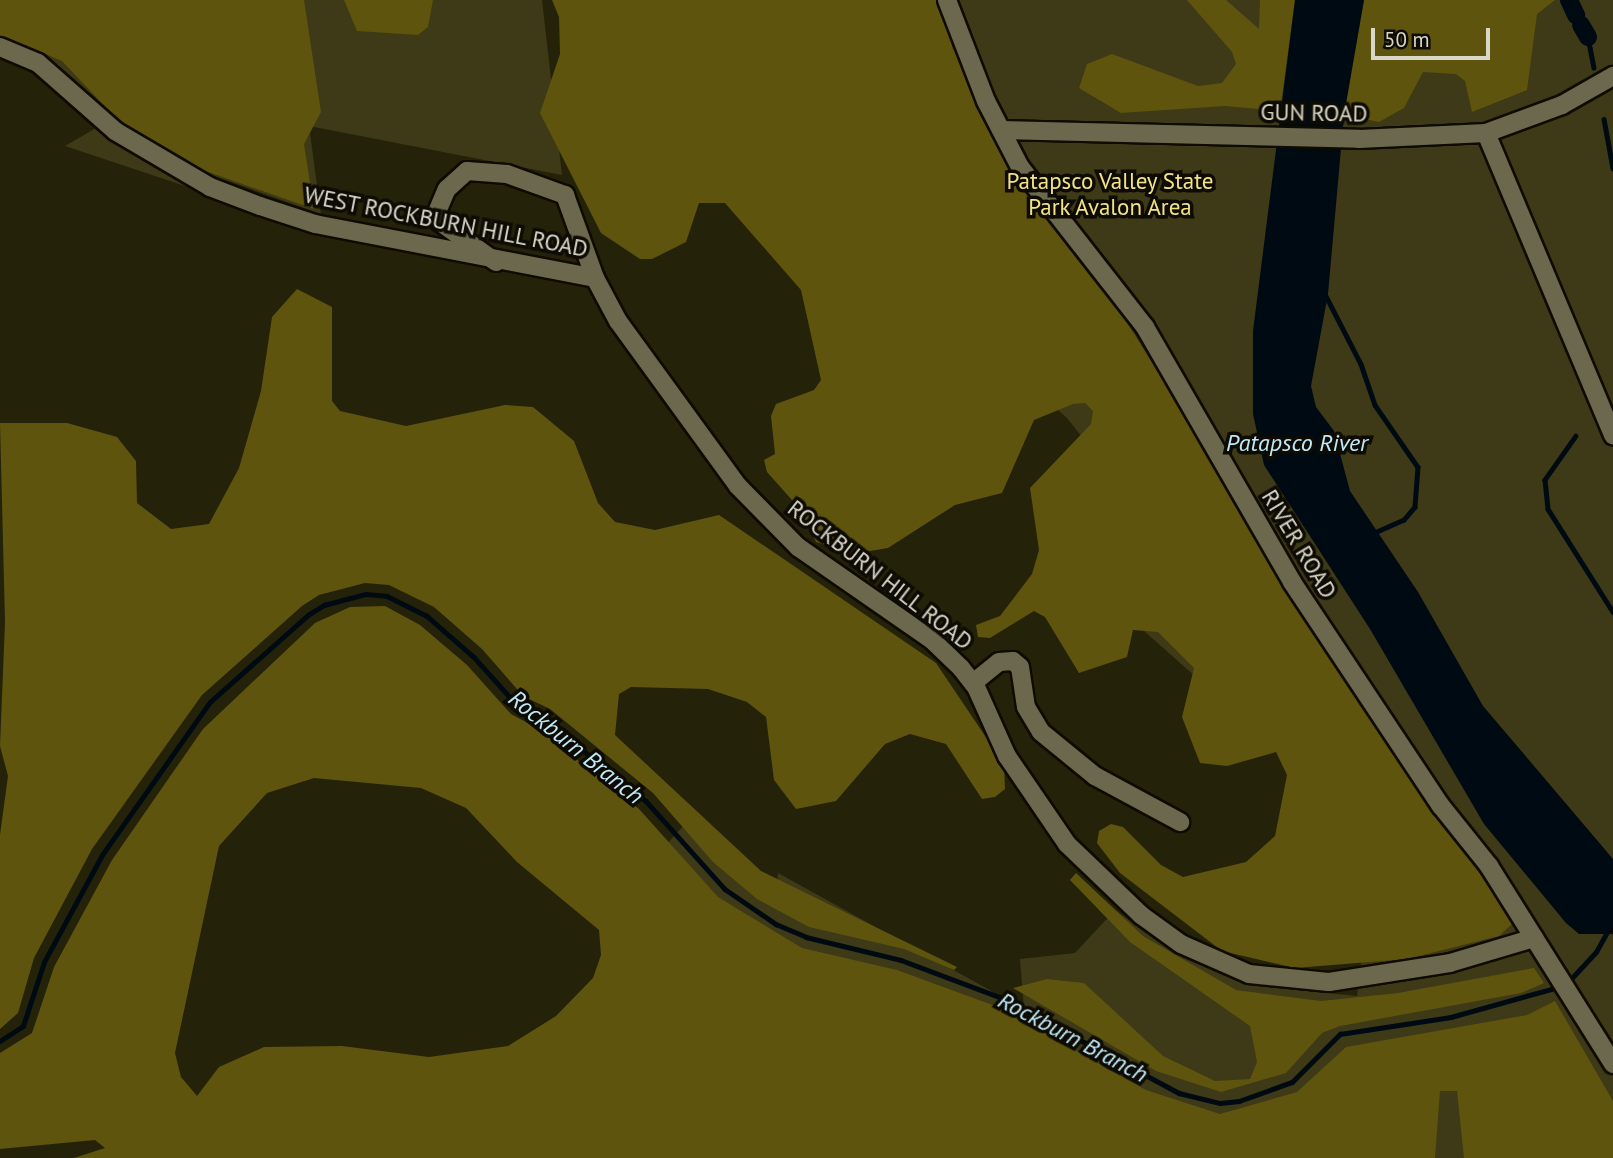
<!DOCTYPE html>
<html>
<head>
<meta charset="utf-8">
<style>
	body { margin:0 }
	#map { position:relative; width:1613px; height:1158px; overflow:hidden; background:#25220a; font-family:"PT Sans",sans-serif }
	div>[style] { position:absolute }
	.green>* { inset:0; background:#3e3916 }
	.forest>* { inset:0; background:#5e540d }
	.water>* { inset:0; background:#000a12 }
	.stream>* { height:4.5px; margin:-2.25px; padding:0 2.25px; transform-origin:2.25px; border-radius:2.25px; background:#000a12 }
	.canal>* { height:18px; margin:-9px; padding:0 9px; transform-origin:9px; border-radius:9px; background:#000a12 }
	.roads { filter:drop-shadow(2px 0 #0f0b00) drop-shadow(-2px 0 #0f0b00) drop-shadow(0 2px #0f0b00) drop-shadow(0 -2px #0f0b00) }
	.minor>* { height:18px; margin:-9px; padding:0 9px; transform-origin:9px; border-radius:9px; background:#6c684e }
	span { translate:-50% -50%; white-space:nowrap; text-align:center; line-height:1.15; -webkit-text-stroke:7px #0d0b03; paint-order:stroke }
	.street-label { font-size:23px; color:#d9d7c8 }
	.park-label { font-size:23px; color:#f2e385 }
	.water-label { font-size:24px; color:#c1e9f9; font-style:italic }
	.scale { position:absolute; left:1371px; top:28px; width:119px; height:32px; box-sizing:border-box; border:4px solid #d9d7c8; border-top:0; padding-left:9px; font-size:21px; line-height:24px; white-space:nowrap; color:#d9d7c8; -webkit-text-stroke:5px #0d0b03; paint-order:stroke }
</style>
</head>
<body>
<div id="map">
	<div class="green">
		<i style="clip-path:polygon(0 0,542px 0,562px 175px,309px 126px,321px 214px,203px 172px,194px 189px,65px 146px,115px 117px,45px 55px,0 38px)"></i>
		<i style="clip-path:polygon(781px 0,1613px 0,1613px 1158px,782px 1158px,652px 860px,697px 811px,776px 896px,778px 873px,1024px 1009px,1020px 959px,1075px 953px,1115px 910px,1175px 953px,1247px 985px,1357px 996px,1378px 819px,1259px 733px,1108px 599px,1107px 468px,1067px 418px,942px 307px)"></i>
	</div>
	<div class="forest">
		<i style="clip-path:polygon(0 0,304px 0,321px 112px,304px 144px,314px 209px,191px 166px,133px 136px,62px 61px,0 35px)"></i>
		<i style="clip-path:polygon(344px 0,433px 0,428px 27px,418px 35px,357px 31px)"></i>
		<i style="clip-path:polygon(552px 0,938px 0,953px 49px,1007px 161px,1127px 323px,1444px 821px,1514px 922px,1499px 936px,1407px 959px,1295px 968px,1222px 951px,1120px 873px,1097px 843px,1099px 831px,1111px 824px,1123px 827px,1161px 865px,1183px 877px,1246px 862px,1275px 836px,1287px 775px,1276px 752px,1227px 766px,1200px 763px,1182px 717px,1194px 668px,1158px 632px,1133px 630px,1127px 657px,1079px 673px,1045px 617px,1034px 611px,990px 638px,978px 637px,976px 625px,1000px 616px,1032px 574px,1039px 550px,1030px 488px,1091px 424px,1093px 411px,1085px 403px,1073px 404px,1034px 420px,1002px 493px,955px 505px,888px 548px,852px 554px,816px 542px,799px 508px,767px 472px,764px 460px,775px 454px,771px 416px,776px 404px,814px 390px,821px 380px,801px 290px,725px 203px,699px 203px,686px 242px,652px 259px,640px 259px,601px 233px,540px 113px,560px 54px,559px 17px)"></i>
		<i style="clip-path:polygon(1187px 0,1226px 0,1259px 29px,1260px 0,1295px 0,1280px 111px,1225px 106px,1121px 113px,1079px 88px,1087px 64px,1112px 54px,1198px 86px,1222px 83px,1236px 64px,1232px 52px)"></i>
		<i style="clip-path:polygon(1364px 0,1555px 0,1537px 14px,1527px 90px,1472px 112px,1465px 81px,1456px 74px,1423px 72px,1404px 108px,1379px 122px,1344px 115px)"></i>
		<i style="clip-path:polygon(297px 289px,332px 307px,332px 401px,340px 411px,406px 426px,505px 405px,533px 407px,574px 441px,598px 503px,615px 522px,655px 530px,719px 515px,936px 663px,1004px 764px,1005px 789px,995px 797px,982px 799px,946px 744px,910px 734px,885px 744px,836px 801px,796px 809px,774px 780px,766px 717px,747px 702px,708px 689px,631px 687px,619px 694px,615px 735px,761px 871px,957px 967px,954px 970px,904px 949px,809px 927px,757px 899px,713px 862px,653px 793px,550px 709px,523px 696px,482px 649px,434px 607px,389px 585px,365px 583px,319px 595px,302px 606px,202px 695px,92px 849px,34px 958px,18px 1013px,0 1029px,0 835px,8px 776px,0 746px,5px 622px,0 423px,67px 423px,117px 437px,136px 461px,137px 503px,171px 529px,209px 524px,239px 468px,261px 391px,272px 317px)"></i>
		<i style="clip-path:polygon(evenodd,385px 606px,420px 625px,467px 665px,511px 714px,537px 728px,639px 809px,718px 897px,802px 948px,897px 970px,998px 1007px,1146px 1090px,1220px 1114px,1297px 1092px,1346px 1047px,1527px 1015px,1555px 1001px,1613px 1101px,1613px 1158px,1464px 1158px,1457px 1091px,1440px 1091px,1435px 1158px,74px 1158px,105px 1148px,95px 1140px,0 1149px,0 1053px,32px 1033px,54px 967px,112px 860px,203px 729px,315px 623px,350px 607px,385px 606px,314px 778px,421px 788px,466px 808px,517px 862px,599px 930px,601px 955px,593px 978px,556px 1016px,508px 1046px,429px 1057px,342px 1046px,264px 1047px,219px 1067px,197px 1096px,181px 1077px,175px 1053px,219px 846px,267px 793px,314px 778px)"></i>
		<i style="clip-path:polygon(1076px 873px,1143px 936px,1236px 990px,1321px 1001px,1398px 993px,1534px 968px,1544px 983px,1521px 993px,1340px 1026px,1322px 1033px,1286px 1073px,1221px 1092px,1156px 1071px,1013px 988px,1047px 979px,1084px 983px,1163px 1056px,1215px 1081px,1250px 1079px,1257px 1062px,1250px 1026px,1130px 942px,1070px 880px)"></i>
	</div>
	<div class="water">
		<i style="clip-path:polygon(1295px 0,1364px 0,1344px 115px,1328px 294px,1311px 386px,1316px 407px,1334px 431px,1350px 491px,1418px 592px,1483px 706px,1613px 859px,1613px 934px,1579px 934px,1566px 923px,1484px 824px,1370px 629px,1264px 465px,1253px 414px,1253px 331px)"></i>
	</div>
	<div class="stream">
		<i style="left:1588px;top:37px;width:31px;rotate:79deg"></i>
		<i style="left:1604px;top:119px;width:50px;rotate:79.6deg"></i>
		<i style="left:1326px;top:296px;width:76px;rotate:62.8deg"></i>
		<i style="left:1361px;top:364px;width:43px;rotate:71.1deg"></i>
		<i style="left:1375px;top:405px;width:75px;rotate:55.3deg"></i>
		<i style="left:1418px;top:467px;width:40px;rotate:94.3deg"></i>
		<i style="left:1415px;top:507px;width:17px;rotate:130deg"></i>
		<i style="left:1404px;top:520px;width:34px;rotate:156deg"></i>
		<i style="left:1576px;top:436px;width:54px;rotate:125.2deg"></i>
		<i style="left:1545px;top:480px;width:29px;rotate:84deg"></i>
		<i style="left:1548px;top:509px;width:122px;rotate:57.7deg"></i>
		<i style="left:1569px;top:981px;width:40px;rotate:-47deg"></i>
		<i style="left:1596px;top:952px;width:35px;rotate:-61deg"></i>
		<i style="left:0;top:1041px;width:27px;rotate:-33deg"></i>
		<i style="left:23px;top:1026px;width:67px;rotate:-71.8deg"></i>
		<i style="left:44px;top:962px;width:122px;rotate:-61.5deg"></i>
		<i style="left:102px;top:855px;width:187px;rotate:-54.8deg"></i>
		<i style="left:210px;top:702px;width:131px;rotate:-41.6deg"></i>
		<i style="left:308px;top:615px;width:19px;rotate:-32deg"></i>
		<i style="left:324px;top:605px;width:43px;rotate:-14.7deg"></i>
		<i style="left:366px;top:594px;width:21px;rotate:5deg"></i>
		<i style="left:387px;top:596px;width:45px;rotate:26.6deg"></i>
		<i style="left:427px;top:616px;width:62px;rotate:41.1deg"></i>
		<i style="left:474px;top:657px;width:64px;rotate:48.1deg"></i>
		<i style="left:517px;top:705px;width:29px;rotate:27deg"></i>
		<i style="left:543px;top:718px;width:132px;rotate:38.9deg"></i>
		<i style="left:646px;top:801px;width:118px;rotate:48.1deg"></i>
		<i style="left:725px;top:889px;width:62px;rotate:34.5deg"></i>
		<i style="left:776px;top:924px;width:33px;rotate:23deg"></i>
		<i style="left:806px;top:937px;width:98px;rotate:13.6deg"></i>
		<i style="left:901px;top:960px;width:108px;rotate:20.6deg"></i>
		<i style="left:1002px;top:998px;width:201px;rotate:28.2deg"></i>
		<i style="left:1179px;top:1093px;width:42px;rotate:13.7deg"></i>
		<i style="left:1220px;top:1103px;width:19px;rotate:-6deg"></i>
		<i style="left:1239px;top:1101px;width:56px;rotate:-19.7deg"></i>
		<i style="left:1292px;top:1082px;width:68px;rotate:-45deg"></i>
		<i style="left:1340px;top:1034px;width:112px;rotate:-8.7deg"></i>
		<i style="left:1451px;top:1017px;width:108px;rotate:-15.6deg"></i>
	</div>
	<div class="canal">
		<i style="left:1569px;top:0;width:17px;rotate:65deg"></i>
		<i style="left:1581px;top:25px;width:14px;rotate:60deg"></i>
	</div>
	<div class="roads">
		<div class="minor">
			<i style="left:947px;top:0;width:108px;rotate:68.9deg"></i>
			<i style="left:986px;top:101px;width:74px;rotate:62.7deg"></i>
			<i style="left:1020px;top:167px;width:203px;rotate:52deg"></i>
			<i style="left:1145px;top:327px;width:294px;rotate:60deg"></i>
			<i style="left:1292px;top:582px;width:269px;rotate:56.4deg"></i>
			<i style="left:1441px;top:806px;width:77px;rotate:51.3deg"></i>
			<i style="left:1489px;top:866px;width:234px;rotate:57.9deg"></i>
			<i style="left:0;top:47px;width:41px;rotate:22.8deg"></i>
			<i style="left:38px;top:63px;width:103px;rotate:41.4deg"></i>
			<i style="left:115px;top:131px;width:110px;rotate:30.5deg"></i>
			<i style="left:210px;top:187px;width:53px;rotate:20.8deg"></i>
			<i style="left:260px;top:206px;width:58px;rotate:18.1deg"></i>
			<i style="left:315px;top:224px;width:285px;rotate:10.9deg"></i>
			<i style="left:1001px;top:130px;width:358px;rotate:1.4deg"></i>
			<i style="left:1359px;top:139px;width:127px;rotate:-2.7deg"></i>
			<i style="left:1486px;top:133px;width:81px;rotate:-20.2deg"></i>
			<i style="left:1562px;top:105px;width:59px;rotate:-29.6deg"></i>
			<i style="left:1486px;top:133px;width:328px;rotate:67.2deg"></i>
			<i style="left:496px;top:262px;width:69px;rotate:-144.5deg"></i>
			<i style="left:440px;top:222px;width:10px;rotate:-107deg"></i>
			<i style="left:437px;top:212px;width:25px;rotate:-67deg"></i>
			<i style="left:447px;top:189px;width:27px;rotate:-42deg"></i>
			<i style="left:467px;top:171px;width:40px;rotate:4.3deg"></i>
			<i style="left:507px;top:174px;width:62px;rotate:19.9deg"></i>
			<i style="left:565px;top:195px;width:88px;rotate:70.1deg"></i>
			<i style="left:595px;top:278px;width:49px;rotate:61.9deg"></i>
			<i style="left:618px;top:321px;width:204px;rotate:54deg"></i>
			<i style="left:738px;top:486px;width:86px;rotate:45.5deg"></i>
			<i style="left:798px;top:547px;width:165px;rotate:34.8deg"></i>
			<i style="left:933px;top:641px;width:39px;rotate:44deg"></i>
			<i style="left:961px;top:668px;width:24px;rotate:52deg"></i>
			<i style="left:976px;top:687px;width:76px;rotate:65.8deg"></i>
			<i style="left:1007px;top:756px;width:107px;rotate:55.7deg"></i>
			<i style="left:1067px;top:844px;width:103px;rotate:43.8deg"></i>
			<i style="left:1141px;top:915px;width:49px;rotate:35.9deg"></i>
			<i style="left:1181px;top:944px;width:74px;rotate:23.8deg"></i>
			<i style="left:1249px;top:974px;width:80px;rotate:5.7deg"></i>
			<i style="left:1329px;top:982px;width:122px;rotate:-8.9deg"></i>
			<i style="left:1450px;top:963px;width:88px;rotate:-16.6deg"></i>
			<i style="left:973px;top:683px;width:33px;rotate:-39deg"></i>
			<i style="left:999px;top:662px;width:14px;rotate:-4deg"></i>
			<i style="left:1013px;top:661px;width:9px;rotate:41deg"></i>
			<i style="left:1020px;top:667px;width:40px;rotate:81.5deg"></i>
			<i style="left:1026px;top:707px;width:29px;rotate:59deg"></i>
			<i style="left:1041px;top:732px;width:70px;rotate:39.2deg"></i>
			<i style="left:1095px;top:776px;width:97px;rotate:28.4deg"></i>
		</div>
	</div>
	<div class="street-label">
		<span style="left:1314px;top:113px;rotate:1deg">GUN ROAD</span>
		<span style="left:446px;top:222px;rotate:11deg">WEST ROCKBURN HILL ROAD</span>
		<span style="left:1299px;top:544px;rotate:59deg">RIVER ROAD</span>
		<span style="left:880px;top:575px;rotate:38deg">ROCKBURN HILL ROAD</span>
	</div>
	<div class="park-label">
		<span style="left:1110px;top:194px">Patapsco Valley State<br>Park Avalon Area</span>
	</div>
	<div class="water-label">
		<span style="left:1297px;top:443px">Patapsco River</span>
		<span style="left:576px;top:747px;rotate:39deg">Rockburn Branch</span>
		<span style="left:1073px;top:1037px;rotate:28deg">Rockburn Branch</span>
	</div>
	<div class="scale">50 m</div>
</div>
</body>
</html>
